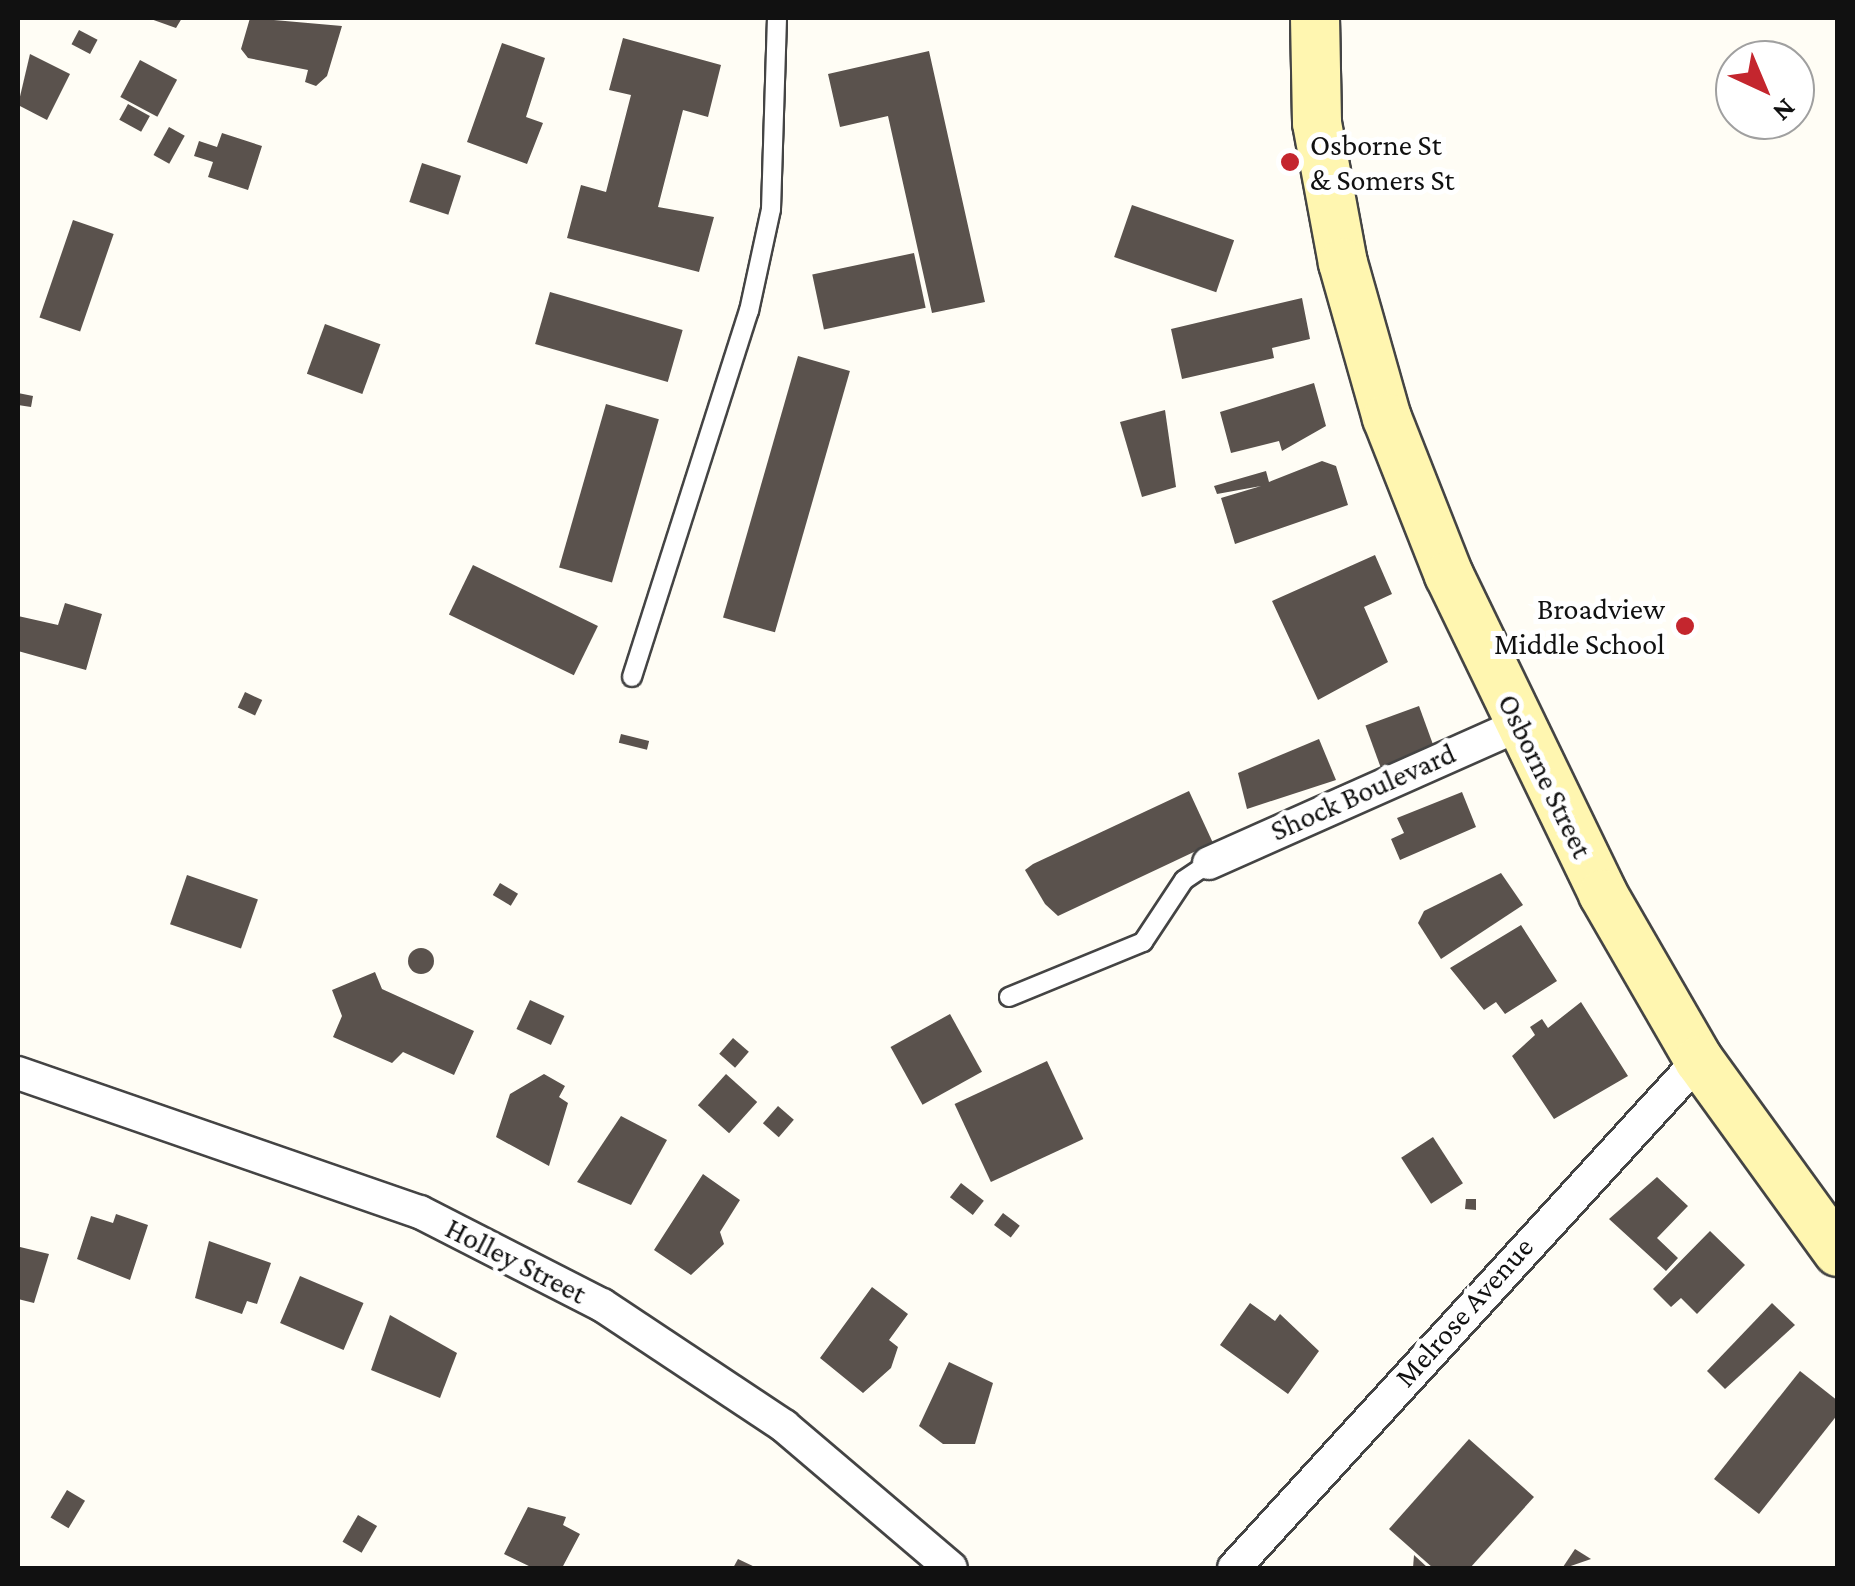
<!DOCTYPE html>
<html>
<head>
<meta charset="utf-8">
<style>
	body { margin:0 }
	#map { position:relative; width:1855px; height:1586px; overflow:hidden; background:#fffdf5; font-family:"Crimson Pro",serif }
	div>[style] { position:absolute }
	.building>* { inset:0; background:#5a524d; transform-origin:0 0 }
	.round { border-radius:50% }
	.roads { filter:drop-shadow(2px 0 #444) drop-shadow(-2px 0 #444) drop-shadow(0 2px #444) drop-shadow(0 -2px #444) }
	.service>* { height:18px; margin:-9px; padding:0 9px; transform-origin:9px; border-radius:9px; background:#fff }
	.minor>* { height:32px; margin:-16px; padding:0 16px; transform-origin:16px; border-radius:16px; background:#fff }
	.secondary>* { height:48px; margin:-24px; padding:0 24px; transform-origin:24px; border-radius:24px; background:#fff6b0 }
	.dots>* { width:28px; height:28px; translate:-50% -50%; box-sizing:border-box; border:5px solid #fff; border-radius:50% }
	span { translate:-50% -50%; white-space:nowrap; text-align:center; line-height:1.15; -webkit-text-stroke:10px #fff; paint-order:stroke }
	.poi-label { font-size:30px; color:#111 }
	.left { translate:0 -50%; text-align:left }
	.right { translate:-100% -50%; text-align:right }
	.street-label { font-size:30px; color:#111 }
	.frame { position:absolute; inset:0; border:20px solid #111; pointer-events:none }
	.north { position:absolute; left:1715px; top:40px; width:100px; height:100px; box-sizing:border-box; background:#fff; border:2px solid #a0a0a0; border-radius:50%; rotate:136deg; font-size:28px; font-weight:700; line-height:40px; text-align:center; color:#111 }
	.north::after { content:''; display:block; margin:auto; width:35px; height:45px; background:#c4262e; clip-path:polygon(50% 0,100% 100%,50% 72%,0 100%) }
</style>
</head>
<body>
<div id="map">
	<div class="building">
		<i style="clip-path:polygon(148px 18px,182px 18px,176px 28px)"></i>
		<i style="clip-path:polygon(250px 18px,342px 26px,327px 76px,316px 86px,305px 82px,308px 70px,248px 58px,241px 49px)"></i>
		<i style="left:79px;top:30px;width:21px;height:16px;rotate:28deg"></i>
		<i style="clip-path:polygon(623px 38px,721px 65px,708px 117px,683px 110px,658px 207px,714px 217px,699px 272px,567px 238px,581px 185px,606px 192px,631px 95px,609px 90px)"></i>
		<i style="clip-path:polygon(502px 43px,545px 58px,526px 117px,543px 123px,527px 164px,467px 142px)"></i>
		<i style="clip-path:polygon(929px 51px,985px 302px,932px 313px,888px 116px,840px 127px,828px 74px)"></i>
		<i style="clip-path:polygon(30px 54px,70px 74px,47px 120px,18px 105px)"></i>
		<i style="left:140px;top:60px;width:42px;height:42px;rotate:28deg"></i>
		<i style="left:128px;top:104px;width:25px;height:18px;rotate:29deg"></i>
		<i style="left:169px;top:127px;width:18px;height:32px;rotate:29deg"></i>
		<i style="clip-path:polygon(222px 133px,262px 146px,248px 190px,208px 177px,213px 162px,194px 156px,199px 141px,217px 147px)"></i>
		<i style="left:422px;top:163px;width:41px;height:41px;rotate:18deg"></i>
		<i style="left:1132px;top:205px;width:108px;height:55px;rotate:19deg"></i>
		<i style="left:73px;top:220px;width:43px;height:103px;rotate:19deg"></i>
		<i style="left:914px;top:253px;width:56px;height:104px;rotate:78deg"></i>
		<i style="left:550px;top:292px;width:138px;height:54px;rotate:16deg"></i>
		<i style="clip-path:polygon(1302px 298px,1310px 339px,1272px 348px,1274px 358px,1182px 379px,1171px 329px)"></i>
		<i style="left:325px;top:324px;width:59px;height:53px;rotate:20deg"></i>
		<i style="left:798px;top:356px;width:54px;height:272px;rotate:16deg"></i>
		<i style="clip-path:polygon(1314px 383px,1326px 426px,1282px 451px,1279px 441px,1231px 453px,1220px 412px)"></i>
		<i style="clip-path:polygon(18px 393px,33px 396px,31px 407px,18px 405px)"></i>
		<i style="left:606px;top:404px;width:55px;height:170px;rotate:16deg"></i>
		<i style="clip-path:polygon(1165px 410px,1176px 487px,1142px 497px,1120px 422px)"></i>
		<i style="clip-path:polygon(1322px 461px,1336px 466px,1348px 505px,1235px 544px,1221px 498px,1261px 486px,1217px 494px,1214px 486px,1266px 471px,1269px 482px)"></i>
		<i style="clip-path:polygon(1375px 555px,1392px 594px,1364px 607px,1388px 662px,1318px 700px,1272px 601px)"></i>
		<i style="left:473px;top:565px;width:139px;height:55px;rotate:26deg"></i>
		<i style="clip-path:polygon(65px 603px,102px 614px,86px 670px,18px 651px,18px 616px,58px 625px)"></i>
		<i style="left:245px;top:692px;width:19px;height:17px;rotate:25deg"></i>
		<i style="left:1419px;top:706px;width:46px;height:57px;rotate:70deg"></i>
		<i style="left:621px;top:734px;width:29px;height:9px;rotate:14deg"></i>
		<i style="clip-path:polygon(1319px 739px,1336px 780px,1247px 809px,1238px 773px)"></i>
		<i style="clip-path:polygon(1189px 791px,1213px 843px,1058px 916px,1045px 904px,1025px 870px,1033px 864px)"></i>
		<i style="clip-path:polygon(1462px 792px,1476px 827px,1400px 860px,1391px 839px,1404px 833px,1397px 818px)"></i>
		<i style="clip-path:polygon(1501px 873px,1523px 905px,1441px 959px,1418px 923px,1424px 911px)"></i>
		<i style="left:187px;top:875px;width:75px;height:52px;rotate:19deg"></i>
		<i style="left:500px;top:883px;width:21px;height:14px;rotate:31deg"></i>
		<i style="clip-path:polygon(1521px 925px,1557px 981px,1505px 1014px,1496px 1002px,1484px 1010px,1450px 968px)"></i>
		<i class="round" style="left:408px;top:948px;width:26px;height:26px"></i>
		<i style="clip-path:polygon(375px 972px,382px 989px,474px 1031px,454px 1075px,403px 1052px,392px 1063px,333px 1037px,342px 1016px,332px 990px)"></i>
		<i style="left:530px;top:1000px;width:38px;height:32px;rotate:25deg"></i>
		<i style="clip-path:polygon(1581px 1002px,1628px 1076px,1554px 1119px,1512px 1056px,1535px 1035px,1530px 1027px,1542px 1019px,1548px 1028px)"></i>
		<i style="left:950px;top:1014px;width:66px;height:68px;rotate:61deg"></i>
		<i style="left:733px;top:1038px;width:21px;height:21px;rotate:41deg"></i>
		<i style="left:1047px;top:1061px;width:86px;height:102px;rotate:65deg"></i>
		<i style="clip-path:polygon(544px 1074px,565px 1086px,559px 1097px,568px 1103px,549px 1166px,496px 1137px,510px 1094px)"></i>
		<i style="left:726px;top:1074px;width:42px;height:42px;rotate:42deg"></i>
		<i style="left:778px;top:1106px;width:21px;height:23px;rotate:41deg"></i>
		<i style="clip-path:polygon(621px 1116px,667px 1140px,631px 1205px,577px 1182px)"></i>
		<i style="left:1433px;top:1137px;width:55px;height:38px;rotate:57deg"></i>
		<i style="clip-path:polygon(703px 1174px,740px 1200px,720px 1232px,724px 1244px,691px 1275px,654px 1250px)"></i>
		<i style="clip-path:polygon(1657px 1177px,1688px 1206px,1657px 1238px,1678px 1258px,1666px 1271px,1609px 1219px)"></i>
		<i style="left:961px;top:1183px;width:29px;height:18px;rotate:38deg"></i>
		<i style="clip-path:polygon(1466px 1199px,1476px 1199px,1476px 1210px,1465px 1209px)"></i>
		<i style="left:1003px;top:1213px;width:21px;height:15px;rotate:37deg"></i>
		<i style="clip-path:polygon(116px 1214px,148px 1225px,130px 1280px,77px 1259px,91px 1216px,113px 1223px)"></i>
		<i style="clip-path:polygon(1710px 1231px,1745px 1265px,1697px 1314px,1681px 1298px,1671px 1307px,1653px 1289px)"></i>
		<i style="clip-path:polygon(209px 1241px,271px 1263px,257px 1304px,247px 1301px,242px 1314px,195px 1298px)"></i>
		<i style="clip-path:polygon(20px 1247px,49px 1254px,34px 1303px,18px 1299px)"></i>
		<i style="left:300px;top:1276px;width:69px;height:51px;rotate:23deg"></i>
		<i style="clip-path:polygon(872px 1287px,908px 1314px,889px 1340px,898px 1347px,891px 1368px,863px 1393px,820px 1358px)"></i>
		<i style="clip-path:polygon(1250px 1303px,1275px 1321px,1280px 1314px,1319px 1351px,1288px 1394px,1220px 1345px)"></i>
		<i style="clip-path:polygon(1772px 1303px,1795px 1325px,1725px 1389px,1707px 1371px)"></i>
		<i style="clip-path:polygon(390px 1315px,457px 1353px,440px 1398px,371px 1370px)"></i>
		<i style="clip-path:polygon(949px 1362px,993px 1383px,975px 1444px,943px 1444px,919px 1426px)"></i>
		<i style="clip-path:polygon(1800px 1371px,1838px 1401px,1838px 1414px,1759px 1514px,1714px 1479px)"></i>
		<i style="clip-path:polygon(1469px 1439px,1534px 1497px,1470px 1568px,1433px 1568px,1389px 1529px)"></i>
		<i style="left:67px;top:1490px;width:21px;height:32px;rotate:31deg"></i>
		<i style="clip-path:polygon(528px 1507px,566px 1517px,563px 1525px,580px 1534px,562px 1568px,533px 1568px,504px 1554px)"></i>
		<i style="left:358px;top:1515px;width:22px;height:31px;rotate:30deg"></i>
		<i style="clip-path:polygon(1575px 1549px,1591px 1559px,1565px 1568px,1563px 1567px)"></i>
		<i style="clip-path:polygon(1414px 1555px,1428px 1568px,1413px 1568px)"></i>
		<i style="clip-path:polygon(738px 1559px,757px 1568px,733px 1568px)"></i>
	</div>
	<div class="roads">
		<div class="service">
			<i style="left:632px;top:677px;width:384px;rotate:-72.3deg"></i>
			<i style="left:749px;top:311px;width:104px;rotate:-77.8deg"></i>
			<i style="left:771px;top:209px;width:191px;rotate:-88.2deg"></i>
			<i style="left:1009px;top:997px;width:145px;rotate:-22.3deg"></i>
			<i style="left:1143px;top:942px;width:74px;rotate:-56.5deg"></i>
			<i style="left:1184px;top:880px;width:30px;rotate:-34deg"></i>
		</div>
		<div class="minor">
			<i style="left:1209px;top:863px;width:339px;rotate:-24deg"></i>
			<i style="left:18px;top:1073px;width:425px;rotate:19.1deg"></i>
			<i style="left:420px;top:1212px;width:204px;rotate:27.1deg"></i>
			<i style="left:602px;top:1305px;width:219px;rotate:33.6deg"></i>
			<i style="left:784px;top:1426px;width:219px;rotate:40.4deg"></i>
			<i style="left:1234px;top:1568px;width:689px;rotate:-47.53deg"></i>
		</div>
		<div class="secondary">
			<i style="left:1315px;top:18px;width:105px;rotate:88.9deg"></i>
			<i style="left:1317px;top:123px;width:142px;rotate:79.5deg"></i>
			<i style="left:1343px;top:263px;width:161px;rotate:74.2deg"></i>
			<i style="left:1387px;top:418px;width:169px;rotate:68.5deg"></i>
			<i style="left:1449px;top:575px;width:354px;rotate:64.2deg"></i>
			<i style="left:1603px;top:894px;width:192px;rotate:60deg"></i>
			<i style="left:1699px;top:1060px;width:237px;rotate:54.1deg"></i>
		</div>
	</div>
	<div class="dots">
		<i style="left:1290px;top:162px;background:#c4262e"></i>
		<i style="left:1685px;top:626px;background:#c4262e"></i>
	</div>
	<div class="poi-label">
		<span class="left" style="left:1310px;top:162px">Osborne St<br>&amp; Somers St</span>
		<span class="right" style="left:1665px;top:626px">Broadview<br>Middle School</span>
	</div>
	<div class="street-label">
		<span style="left:1545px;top:776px;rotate:64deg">Osborne Street</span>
		<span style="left:1363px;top:792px;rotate:-24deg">Shock Boulevard</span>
		<span style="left:516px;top:1261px;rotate:27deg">Holley Street</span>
		<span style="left:1464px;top:1312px;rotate:-48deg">Melrose Avenue</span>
	</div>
	<div class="frame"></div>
	<div class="north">N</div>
</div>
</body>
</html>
